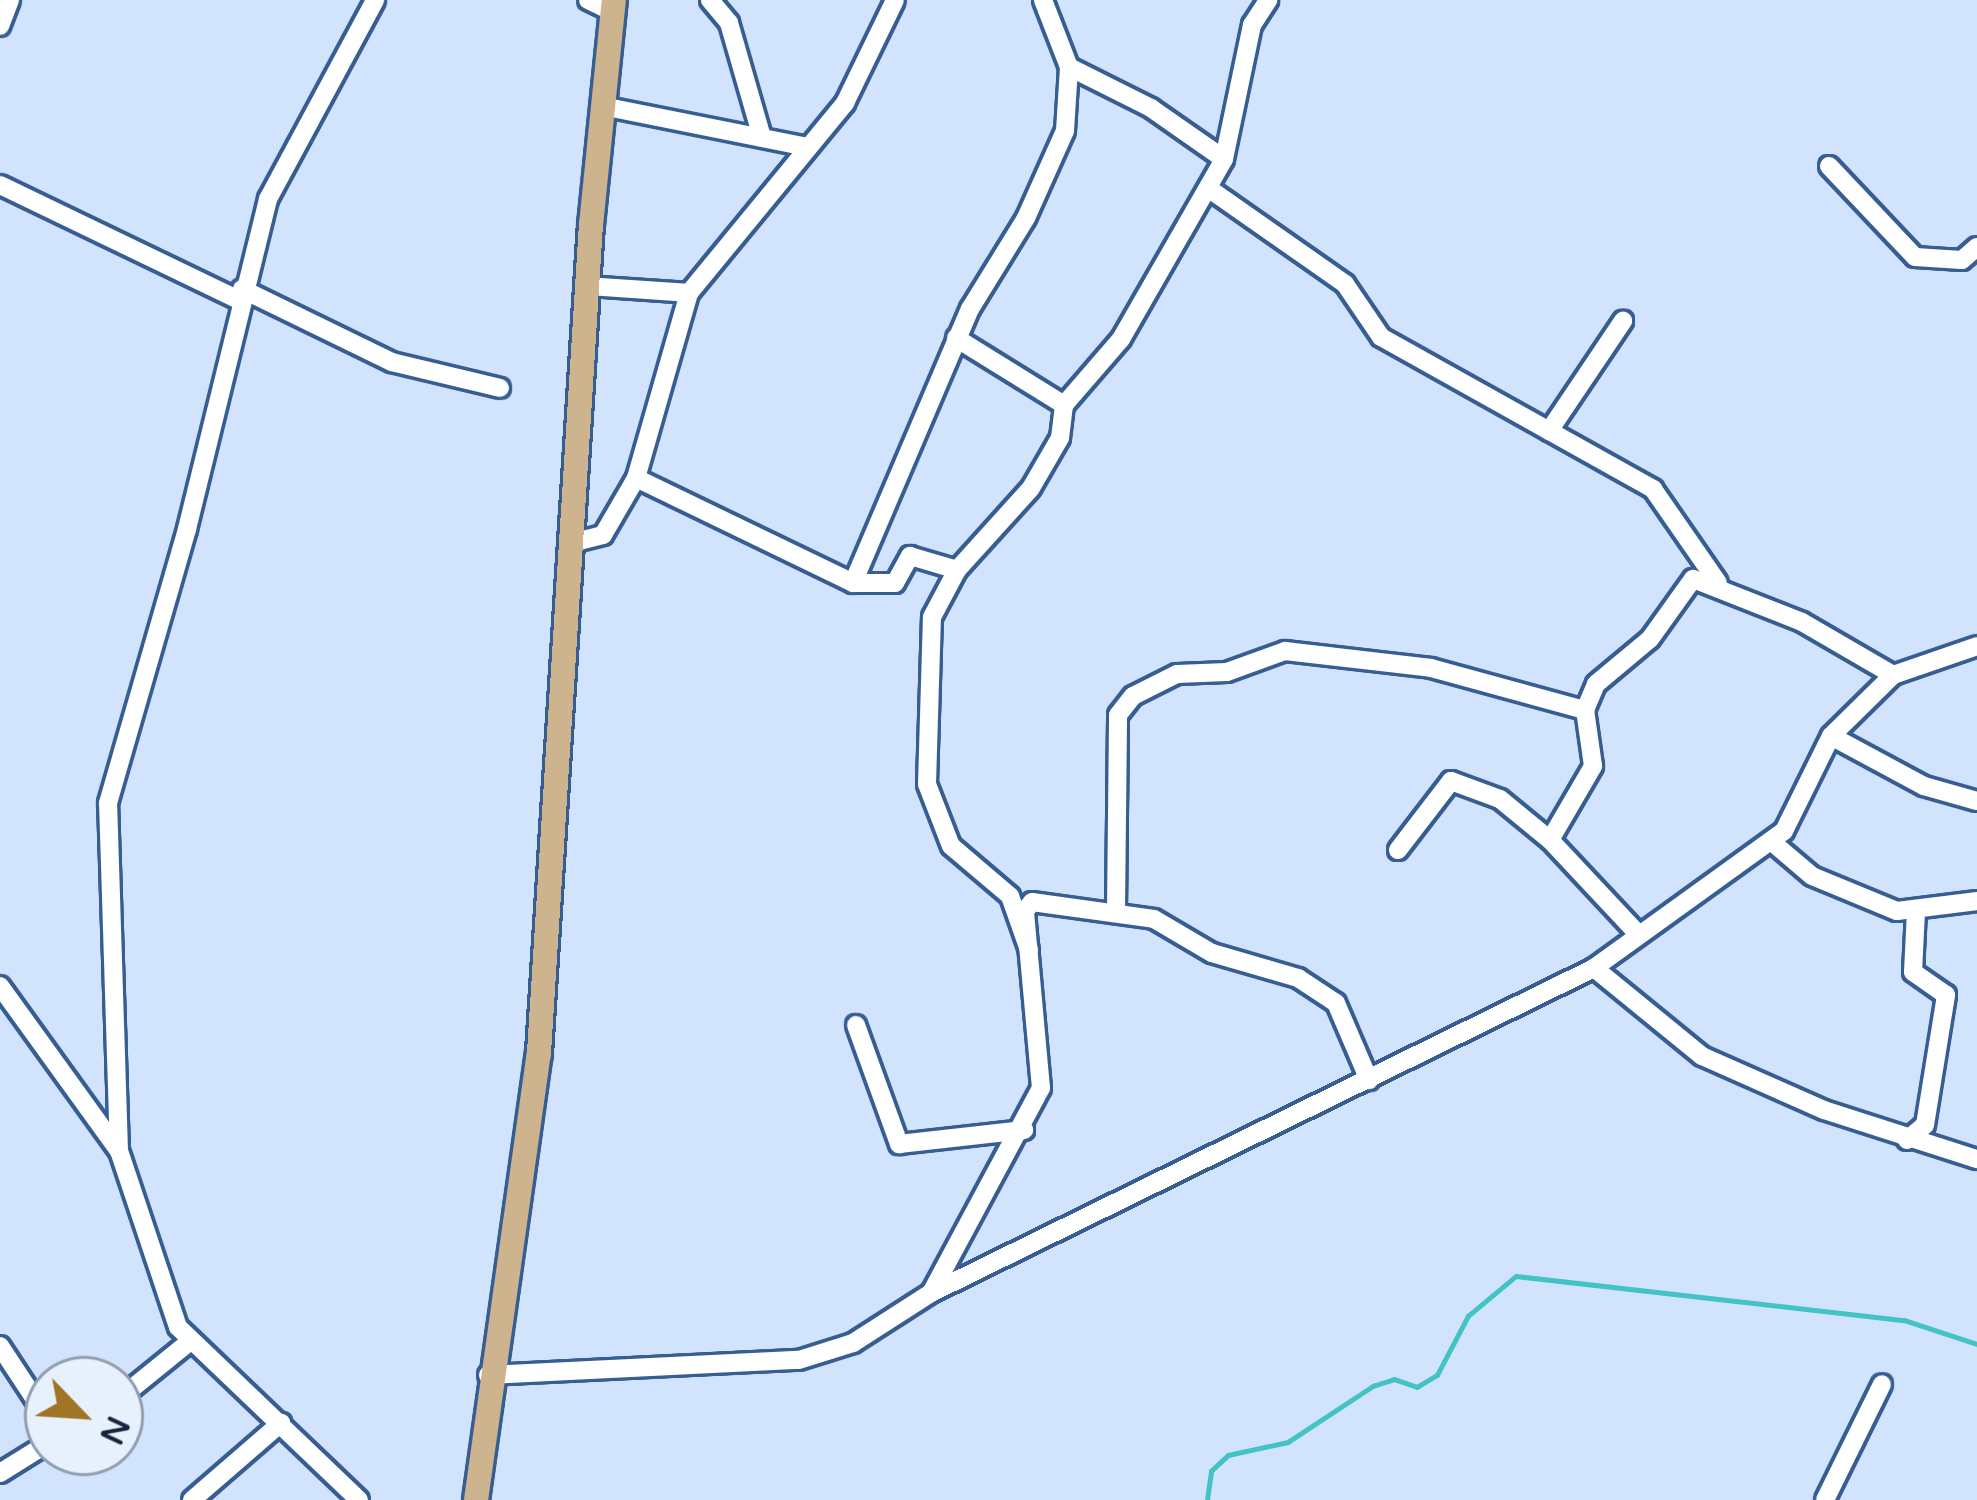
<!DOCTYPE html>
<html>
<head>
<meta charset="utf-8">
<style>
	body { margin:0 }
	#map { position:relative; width:1977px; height:1500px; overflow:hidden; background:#d2e4fd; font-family:"Varela Round",sans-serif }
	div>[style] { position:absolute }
	.stream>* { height:4.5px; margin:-2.25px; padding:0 2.25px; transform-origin:2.25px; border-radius:2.25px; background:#44c3c6 }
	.roads { filter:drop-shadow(3px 0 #375e93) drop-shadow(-3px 0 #375e93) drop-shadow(0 3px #375e93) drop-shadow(0 -3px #375e93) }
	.minor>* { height:18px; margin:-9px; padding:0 9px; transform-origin:9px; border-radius:9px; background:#fff }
	.major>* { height:24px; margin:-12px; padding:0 12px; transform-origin:12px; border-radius:12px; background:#cdb48e }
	span { translate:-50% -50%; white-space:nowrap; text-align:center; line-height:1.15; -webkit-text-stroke:12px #e7f0fd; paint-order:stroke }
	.north { position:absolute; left:24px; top:1356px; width:120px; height:120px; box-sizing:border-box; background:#e7f0fd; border:3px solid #939fb0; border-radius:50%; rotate:115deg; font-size:33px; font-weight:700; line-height:48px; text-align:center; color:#15253c }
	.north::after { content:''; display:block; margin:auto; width:42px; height:54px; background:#a17426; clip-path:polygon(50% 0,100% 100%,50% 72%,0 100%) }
</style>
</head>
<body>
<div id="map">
	<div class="stream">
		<i style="left:1207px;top:1500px;width:29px;rotate:-82deg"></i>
		<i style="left:1211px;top:1471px;width:23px;rotate:-43deg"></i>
		<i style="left:1228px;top:1455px;width:61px;rotate:-12.2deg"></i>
		<i style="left:1288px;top:1442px;width:102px;rotate:-33.4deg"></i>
		<i style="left:1373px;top:1386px;width:22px;rotate:-18deg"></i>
		<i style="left:1394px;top:1379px;width:24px;rotate:19deg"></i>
		<i style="left:1417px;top:1387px;width:23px;rotate:-31deg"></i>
		<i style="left:1437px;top:1375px;width:67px;rotate:-62.3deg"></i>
		<i style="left:1468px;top:1316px;width:62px;rotate:-39.8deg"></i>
		<i style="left:1516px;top:1276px;width:390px;rotate:6.5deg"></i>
		<i style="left:1904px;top:1320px;width:77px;rotate:18.2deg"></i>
	</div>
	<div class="roads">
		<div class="minor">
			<i style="left:588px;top:0;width:28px;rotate:26deg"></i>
			<i style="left:710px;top:0;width:30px;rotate:50deg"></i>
			<i style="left:729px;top:23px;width:119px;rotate:73.9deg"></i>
			<i style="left:0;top:26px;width:28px;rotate:-69deg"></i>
			<i style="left:602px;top:106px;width:210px;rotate:11.3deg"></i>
			<i style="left:1224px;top:159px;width:137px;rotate:-78.2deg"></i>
			<i style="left:1252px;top:25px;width:30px;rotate:-57deg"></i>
			<i style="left:1829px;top:166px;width:125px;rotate:46.6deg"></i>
			<i style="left:1915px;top:257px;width:47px;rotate:3.7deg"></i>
			<i style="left:1962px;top:260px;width:20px;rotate:-41deg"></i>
			<i style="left:0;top:185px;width:265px;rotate:25.7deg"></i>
			<i style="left:1208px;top:188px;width:167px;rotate:35deg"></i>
			<i style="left:1345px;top:284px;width:64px;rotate:55.8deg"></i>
			<i style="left:1381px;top:337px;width:312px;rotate:29.2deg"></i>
			<i style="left:1653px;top:489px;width:114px;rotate:55.3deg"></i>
			<i style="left:587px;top:286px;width:102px;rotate:3.9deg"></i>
			<i style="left:242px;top:289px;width:167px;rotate:26deg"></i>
			<i style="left:392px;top:362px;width:111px;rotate:13.5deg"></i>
			<i style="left:956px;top:338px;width:127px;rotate:31.8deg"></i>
			<i style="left:1549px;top:431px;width:133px;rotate:-56.1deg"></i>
			<i style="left:636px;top:478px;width:241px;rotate:25.8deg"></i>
			<i style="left:853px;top:583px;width:42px"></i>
			<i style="left:895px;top:583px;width:31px;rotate:-61deg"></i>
			<i style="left:910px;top:556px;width:49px;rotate:16.6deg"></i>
			<i style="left:571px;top:543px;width:33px;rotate:-14deg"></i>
			<i style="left:603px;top:535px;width:66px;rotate:-59.9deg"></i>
			<i style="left:636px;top:478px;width:192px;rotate:-74deg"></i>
			<i style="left:689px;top:293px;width:246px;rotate:-50.6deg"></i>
			<i style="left:845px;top:103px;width:114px;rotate:-64.1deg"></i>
			<i style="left:853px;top:583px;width:298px;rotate:-66.9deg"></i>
			<i style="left:970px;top:309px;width:107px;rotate:-58.4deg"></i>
			<i style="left:1026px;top:218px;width:95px;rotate:-65.9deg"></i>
			<i style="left:1065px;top:131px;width:64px;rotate:-86.4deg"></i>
			<i style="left:1069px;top:67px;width:72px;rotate:-111.2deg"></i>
			<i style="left:1831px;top:736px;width:106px;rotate:28.3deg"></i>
			<i style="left:1924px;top:786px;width:55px;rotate:15.8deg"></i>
			<i style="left:1772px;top:842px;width:52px;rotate:40.4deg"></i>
			<i style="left:1812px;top:876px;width:92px;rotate:22.4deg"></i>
			<i style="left:1897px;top:911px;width:81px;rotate:-7.1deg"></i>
			<i style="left:1398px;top:850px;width:87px;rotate:-52.5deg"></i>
			<i style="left:1451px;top:781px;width:52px;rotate:20.2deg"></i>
			<i style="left:1500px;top:799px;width:65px;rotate:39.4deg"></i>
			<i style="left:1116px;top:911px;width:196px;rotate:-89.4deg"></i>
			<i style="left:1118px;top:715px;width:24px;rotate:-52deg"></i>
			<i style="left:1133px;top:696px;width:49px;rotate:-26.6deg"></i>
			<i style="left:1177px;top:674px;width:50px;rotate:-2.3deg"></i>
			<i style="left:1227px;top:672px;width:62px;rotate:-19.9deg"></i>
			<i style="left:1285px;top:651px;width:147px;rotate:6.6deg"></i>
			<i style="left:1431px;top:668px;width:160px;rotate:15.3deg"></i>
			<i style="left:1639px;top:935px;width:130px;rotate:-133.1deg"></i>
			<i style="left:1550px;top:840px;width:86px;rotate:-59.8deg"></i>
			<i style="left:1593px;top:766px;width:57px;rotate:-98.1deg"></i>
			<i style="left:1585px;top:710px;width:28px;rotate:-67deg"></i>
			<i style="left:1596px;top:684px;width:70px;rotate:-39.8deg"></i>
			<i style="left:1650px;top:639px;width:74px;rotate:-54.4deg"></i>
			<i style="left:1693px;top:579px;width:117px;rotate:21.5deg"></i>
			<i style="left:1802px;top:622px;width:105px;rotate:30.2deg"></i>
			<i style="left:1029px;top:950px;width:57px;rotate:-109.4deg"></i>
			<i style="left:1010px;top:896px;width:77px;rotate:-139.7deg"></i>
			<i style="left:951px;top:846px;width:66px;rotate:-111.2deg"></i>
			<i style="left:927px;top:784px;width:167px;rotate:-88.3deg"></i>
			<i style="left:932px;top:617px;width:53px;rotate:-62deg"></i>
			<i style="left:957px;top:570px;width:110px;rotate:-47.9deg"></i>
			<i style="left:1031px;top:488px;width:58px;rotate:-59.9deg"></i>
			<i style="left:1060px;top:438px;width:33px;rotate:-83deg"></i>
			<i style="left:1064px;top:405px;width:87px;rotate:-49.2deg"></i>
			<i style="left:1121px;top:339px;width:207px;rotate:-60.2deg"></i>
			<i style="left:1224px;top:159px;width:89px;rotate:-145.1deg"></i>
			<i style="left:1151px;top:108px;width:92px;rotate:-153.4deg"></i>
			<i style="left:1594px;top:968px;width:139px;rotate:39.2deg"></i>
			<i style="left:1702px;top:1056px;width:133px;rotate:23.9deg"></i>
			<i style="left:1824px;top:1110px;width:161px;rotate:17.8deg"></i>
			<i style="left:0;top:986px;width:203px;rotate:54.2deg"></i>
			<i style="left:856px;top:1025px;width:127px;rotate:70.1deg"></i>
			<i style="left:899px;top:1144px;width:126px;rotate:-6.4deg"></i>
			<i style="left:1907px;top:1140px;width:23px;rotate:-40deg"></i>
			<i style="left:1925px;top:1125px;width:132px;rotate:-80.8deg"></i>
			<i style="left:1946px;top:995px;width:40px;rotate:-145.1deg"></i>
			<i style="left:1913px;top:972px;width:62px;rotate:-87.2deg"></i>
			<i style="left:931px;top:1293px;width:233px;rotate:-61.8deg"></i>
			<i style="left:1041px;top:1088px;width:178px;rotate:-95.2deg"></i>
			<i style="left:1025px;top:911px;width:11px;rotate:-52deg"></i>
			<i style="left:1032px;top:902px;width:123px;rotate:7.9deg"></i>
			<i style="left:1154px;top:919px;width:67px;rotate:30.4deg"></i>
			<i style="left:1212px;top:953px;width:90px;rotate:16.2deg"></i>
			<i style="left:1298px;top:978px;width:45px;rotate:33.3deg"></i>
			<i style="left:1336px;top:1003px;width:84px;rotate:66.8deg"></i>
			<i style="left:0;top:1346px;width:87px;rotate:56.7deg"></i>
			<i style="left:488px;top:1375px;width:311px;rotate:-2.8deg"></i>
			<i style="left:799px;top:1360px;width:57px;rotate:-17.5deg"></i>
			<i style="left:853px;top:1343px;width:93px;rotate:-32.7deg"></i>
			<i style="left:931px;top:1293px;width:738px;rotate:-26.11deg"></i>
			<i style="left:1594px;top:968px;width:234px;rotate:-35.8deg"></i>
			<i style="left:1784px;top:831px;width:106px;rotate:-63.7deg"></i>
			<i style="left:1831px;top:736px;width:87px;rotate:-44.5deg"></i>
			<i style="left:1893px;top:675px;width:89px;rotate:-19deg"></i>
			<i style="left:120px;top:1398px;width:87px;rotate:-39deg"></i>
			<i style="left:0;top:1473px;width:57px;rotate:-32deg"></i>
			<i style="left:192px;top:1500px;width:118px;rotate:-40.9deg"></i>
			<i style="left:359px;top:1500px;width:250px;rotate:-136.3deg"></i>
			<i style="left:178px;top:1327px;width:186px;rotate:-108.5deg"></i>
			<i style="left:119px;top:1151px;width:348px;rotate:-91.8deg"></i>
			<i style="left:108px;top:803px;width:285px;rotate:-73.9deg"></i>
			<i style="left:187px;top:529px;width:340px;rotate:-76.2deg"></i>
			<i style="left:268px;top:199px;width:226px;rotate:-61.7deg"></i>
			<i style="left:1825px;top:1500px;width:129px;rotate:-63.8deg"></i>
		</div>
		<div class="major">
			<i style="left:476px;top:1500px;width:451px;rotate:-82deg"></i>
			<i style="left:539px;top:1053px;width:830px;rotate:-86.41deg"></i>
			<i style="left:591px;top:225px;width:226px;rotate:-84.2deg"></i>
		</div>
	</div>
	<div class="north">N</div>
</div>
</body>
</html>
